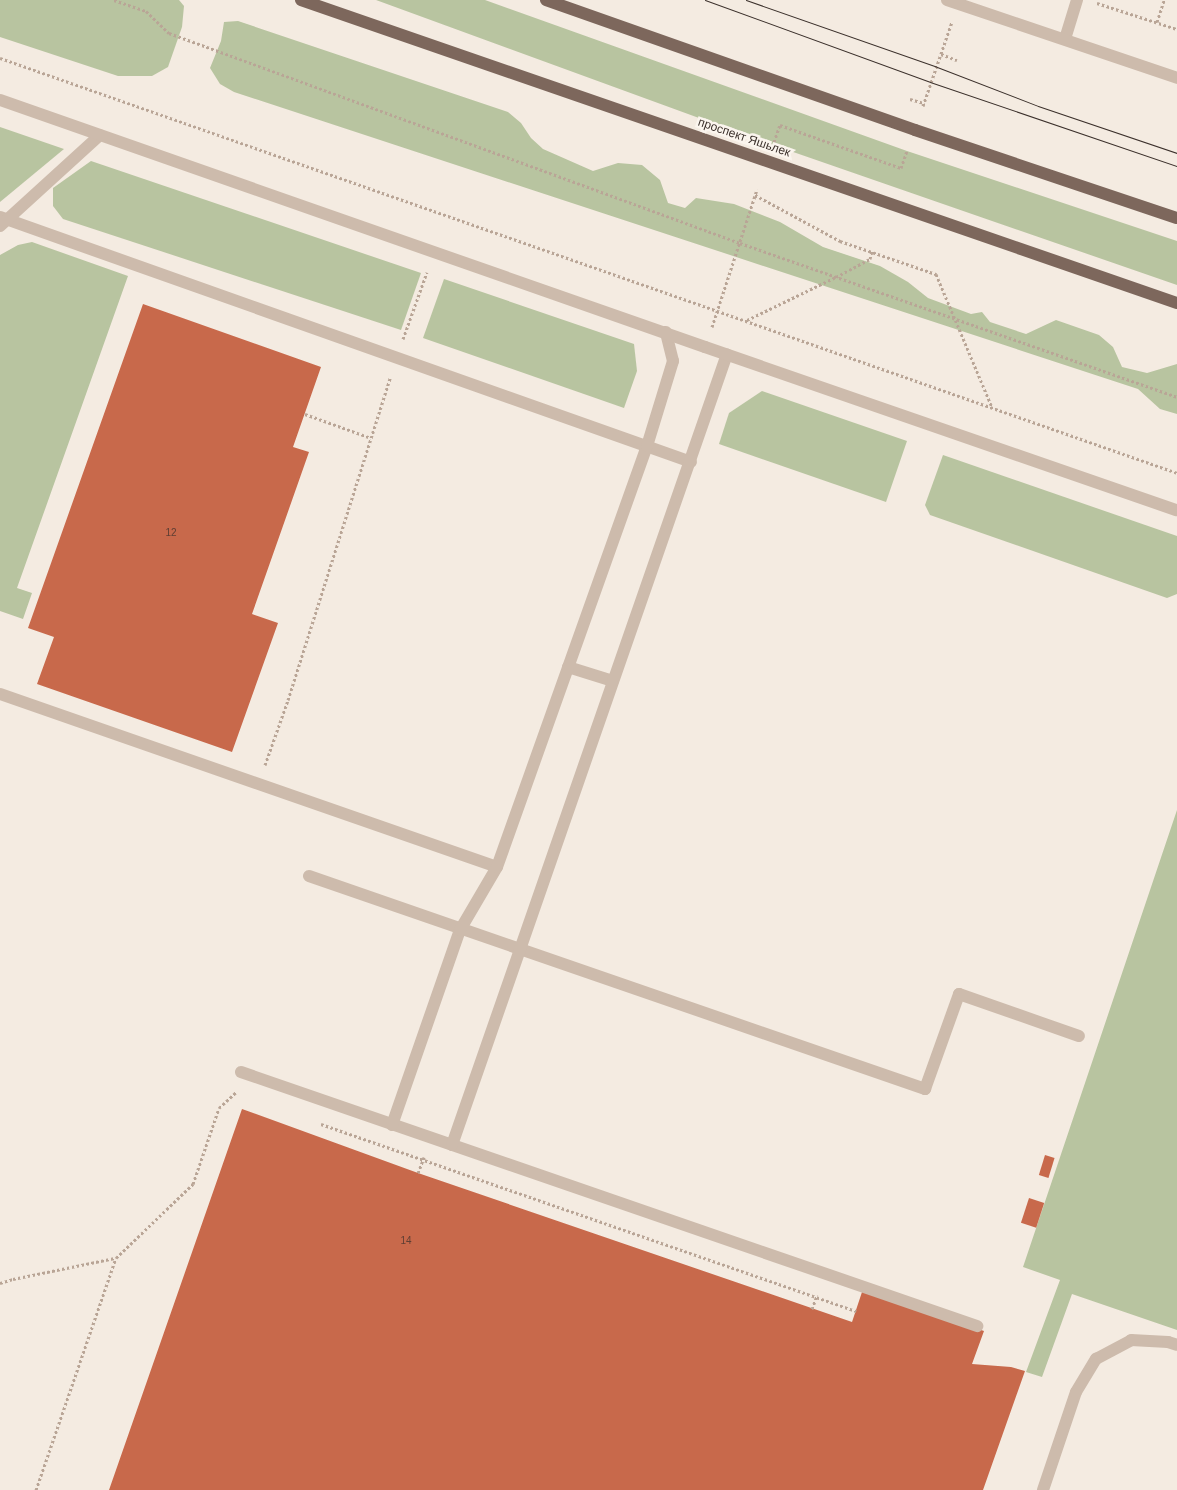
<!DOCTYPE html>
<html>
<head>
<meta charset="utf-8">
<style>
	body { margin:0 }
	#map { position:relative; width:1177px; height:1490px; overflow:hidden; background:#f4ebe1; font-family:Arial,sans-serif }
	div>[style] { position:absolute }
	.green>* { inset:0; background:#b8c4a0 }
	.building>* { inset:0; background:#c8694b; transform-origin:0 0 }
	.path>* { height:3px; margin-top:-1.5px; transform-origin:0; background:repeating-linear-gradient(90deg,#b9a596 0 2.5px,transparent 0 5px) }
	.service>* { height:12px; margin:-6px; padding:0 6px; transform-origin:6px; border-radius:6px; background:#cdbbac }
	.minor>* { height:12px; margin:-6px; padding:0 6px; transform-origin:6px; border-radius:6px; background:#cdbbac }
	.primary>* { height:12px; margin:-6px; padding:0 6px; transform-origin:6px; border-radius:6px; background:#7d675c }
	.tram>* { height:1px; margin:-0.5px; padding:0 0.5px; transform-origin:0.5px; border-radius:0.5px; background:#3b302b }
	span { translate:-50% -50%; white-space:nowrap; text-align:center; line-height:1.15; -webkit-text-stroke:5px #fbf5ee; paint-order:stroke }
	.number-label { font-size:10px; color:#5e3e33 }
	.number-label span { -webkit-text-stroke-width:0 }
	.street-label { font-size:12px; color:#3b302b }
</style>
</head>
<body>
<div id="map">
	<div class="green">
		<i style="clip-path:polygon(0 0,179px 0,184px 6px,182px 27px,168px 67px,152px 76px,118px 76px,0 37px)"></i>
		<i style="clip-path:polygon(376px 0,485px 0,907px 151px,1177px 241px,1177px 285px,773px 145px)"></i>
		<i style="clip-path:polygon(238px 21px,508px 112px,521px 123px,531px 138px,543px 149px,593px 171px,618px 163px,642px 165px,660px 180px,668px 203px,685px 208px,696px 198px,734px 204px,780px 222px,823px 247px,880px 266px,908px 282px,928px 298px,971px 314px,982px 312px,990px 322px,1026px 334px,1056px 320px,1099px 335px,1113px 347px,1122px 367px,1147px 373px,1177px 364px,1177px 414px,1160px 409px,1138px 389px,234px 92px,220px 84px,210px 68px,221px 41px,224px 22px)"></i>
		<i style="clip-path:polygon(0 127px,64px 149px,0 202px)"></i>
		<i style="clip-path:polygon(91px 161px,421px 273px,401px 330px,63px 219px,53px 206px,53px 188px)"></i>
		<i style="clip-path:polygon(32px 242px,128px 276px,17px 588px,32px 593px,23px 619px,0 611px,0 255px,18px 245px)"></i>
		<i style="clip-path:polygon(444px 279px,634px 344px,637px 371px,624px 408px,423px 338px)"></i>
		<i style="clip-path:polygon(762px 391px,907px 441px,886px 502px,719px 444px,729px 413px)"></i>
		<i style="clip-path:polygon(943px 455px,1177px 536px,1177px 594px,1167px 598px,930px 515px,925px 505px)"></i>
		<i style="clip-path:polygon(1177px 810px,1177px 1330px,1072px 1294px,1042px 1377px,1026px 1372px,1060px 1280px,1023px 1267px)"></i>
	</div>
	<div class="building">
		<i style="clip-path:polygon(143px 304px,321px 367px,293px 447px,309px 452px,252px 614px,278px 623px,232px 752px,37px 684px,54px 637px,28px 628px)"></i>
		<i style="clip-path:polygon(242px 1109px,418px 1173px,852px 1322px,863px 1289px,984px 1331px,972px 1364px,1011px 1367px,1025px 1371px,983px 1490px,109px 1490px)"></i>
		<i style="left:1045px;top:1155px;width:10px;height:21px;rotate:17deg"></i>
		<i style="left:1029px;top:1198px;width:16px;height:26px;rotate:18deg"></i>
	</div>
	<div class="path">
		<i style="left:114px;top:0;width:34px;rotate:19deg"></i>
		<i style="left:146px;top:11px;width:32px;rotate:44deg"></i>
		<i style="left:169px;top:33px;width:608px;rotate:20.19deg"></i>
		<i style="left:740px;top:243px;width:463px;rotate:19.4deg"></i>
		<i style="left:1097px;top:3px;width:84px;rotate:18deg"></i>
		<i style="left:1157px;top:22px;width:23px;rotate:-72deg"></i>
		<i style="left:941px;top:54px;width:17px;rotate:21deg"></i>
		<i style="left:0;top:58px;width:1248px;rotate:19.42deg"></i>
		<i style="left:910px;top:99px;width:15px;rotate:16deg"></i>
		<i style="left:923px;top:106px;width:89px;rotate:-71deg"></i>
		<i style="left:774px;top:142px;width:18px;rotate:-71deg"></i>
		<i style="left:780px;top:125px;width:128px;rotate:19.6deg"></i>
		<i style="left:901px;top:168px;width:18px;rotate:-71deg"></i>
		<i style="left:755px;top:195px;width:97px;rotate:28.4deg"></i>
		<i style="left:840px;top:241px;width:102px;rotate:19deg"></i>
		<i style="left:936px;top:274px;width:144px;rotate:67.2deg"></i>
		<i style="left:747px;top:320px;width:99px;rotate:-25.8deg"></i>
		<i style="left:836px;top:277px;width:38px;rotate:-28deg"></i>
		<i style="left:870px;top:259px;width:8px;rotate:-76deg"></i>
		<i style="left:712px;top:327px;width:145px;rotate:-71.9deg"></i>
		<i style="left:403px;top:339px;width:71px;rotate:-70.3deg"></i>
		<i style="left:305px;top:414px;width:70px;rotate:20deg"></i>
		<i style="left:265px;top:765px;width:69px;rotate:-70.5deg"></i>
		<i style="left:288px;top:700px;width:338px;rotate:-72.4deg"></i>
		<i style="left:321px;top:1124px;width:567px;rotate:19.27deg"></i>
		<i style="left:418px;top:1173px;width:17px;rotate:-69deg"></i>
		<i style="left:0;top:1283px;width:14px;rotate:-17deg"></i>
		<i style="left:13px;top:1279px;width:104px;rotate:-11.6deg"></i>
		<i style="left:812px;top:1309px;width:15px;rotate:-70deg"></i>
		<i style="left:36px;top:1490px;width:245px;rotate:-71deg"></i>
		<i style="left:116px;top:1258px;width:107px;rotate:-43.9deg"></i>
		<i style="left:193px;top:1184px;width:80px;rotate:-71.1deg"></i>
		<i style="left:219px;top:1108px;width:23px;rotate:-43deg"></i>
	</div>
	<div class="service">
		<i style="left:1065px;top:39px;width:41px;rotate:-72.9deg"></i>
		<i style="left:0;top:217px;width:733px;rotate:19.52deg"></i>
		<i style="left:0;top:226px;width:135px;rotate:-42.3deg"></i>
		<i style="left:568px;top:667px;width:47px;rotate:17.3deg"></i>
		<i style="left:0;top:694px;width:526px;rotate:19.19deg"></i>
		<i style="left:309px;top:876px;width:652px;rotate:19.07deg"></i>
		<i style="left:925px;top:1089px;width:101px;rotate:-70.3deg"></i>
		<i style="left:959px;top:994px;width:127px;rotate:19.3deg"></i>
		<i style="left:241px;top:1072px;width:779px;rotate:19.04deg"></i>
		<i style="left:392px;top:1125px;width:207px;rotate:-70.8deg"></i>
		<i style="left:460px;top:930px;width:73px;rotate:-59.6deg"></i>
		<i style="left:497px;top:867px;width:447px;rotate:-70.4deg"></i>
		<i style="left:647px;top:446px;width:89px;rotate:-73deg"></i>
		<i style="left:673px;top:361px;width:30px;rotate:-104deg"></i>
		<i style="left:452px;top:1145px;width:837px;rotate:-70.83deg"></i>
		<i style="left:1043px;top:1490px;width:103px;rotate:-71.4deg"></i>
		<i style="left:1076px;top:1392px;width:39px;rotate:-59deg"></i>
		<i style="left:1096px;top:1359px;width:40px;rotate:-28deg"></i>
		<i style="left:1131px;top:1340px;width:37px;rotate:3deg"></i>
		<i style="left:1168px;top:1342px;width:9px;rotate:18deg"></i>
	</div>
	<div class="minor">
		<i style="left:947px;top:0;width:243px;rotate:18.7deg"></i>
		<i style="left:0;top:100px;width:747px;rotate:19.31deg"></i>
		<i style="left:705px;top:347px;width:499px;rotate:19.1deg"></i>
	</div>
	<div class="primary">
		<i style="left:301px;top:0;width:927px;rotate:19.08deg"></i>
		<i style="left:546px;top:0;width:391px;rotate:19.4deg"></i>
		<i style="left:915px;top:130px;width:276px;rotate:18.6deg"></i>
	</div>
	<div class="tram">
		<i style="left:705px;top:0;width:239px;rotate:20deg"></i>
		<i style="left:930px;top:82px;width:261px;rotate:18.8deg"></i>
		<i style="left:746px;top:0;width:202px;rotate:19.3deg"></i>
		<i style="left:937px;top:67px;width:108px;rotate:21.1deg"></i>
		<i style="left:1038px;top:106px;width:147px;rotate:18.7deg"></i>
	</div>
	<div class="number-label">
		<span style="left:171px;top:533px">12</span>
		<span style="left:406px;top:1241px">14</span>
	</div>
	<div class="street-label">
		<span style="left:744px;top:138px;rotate:19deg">проспект Яшьлек</span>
	</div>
</div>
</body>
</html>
